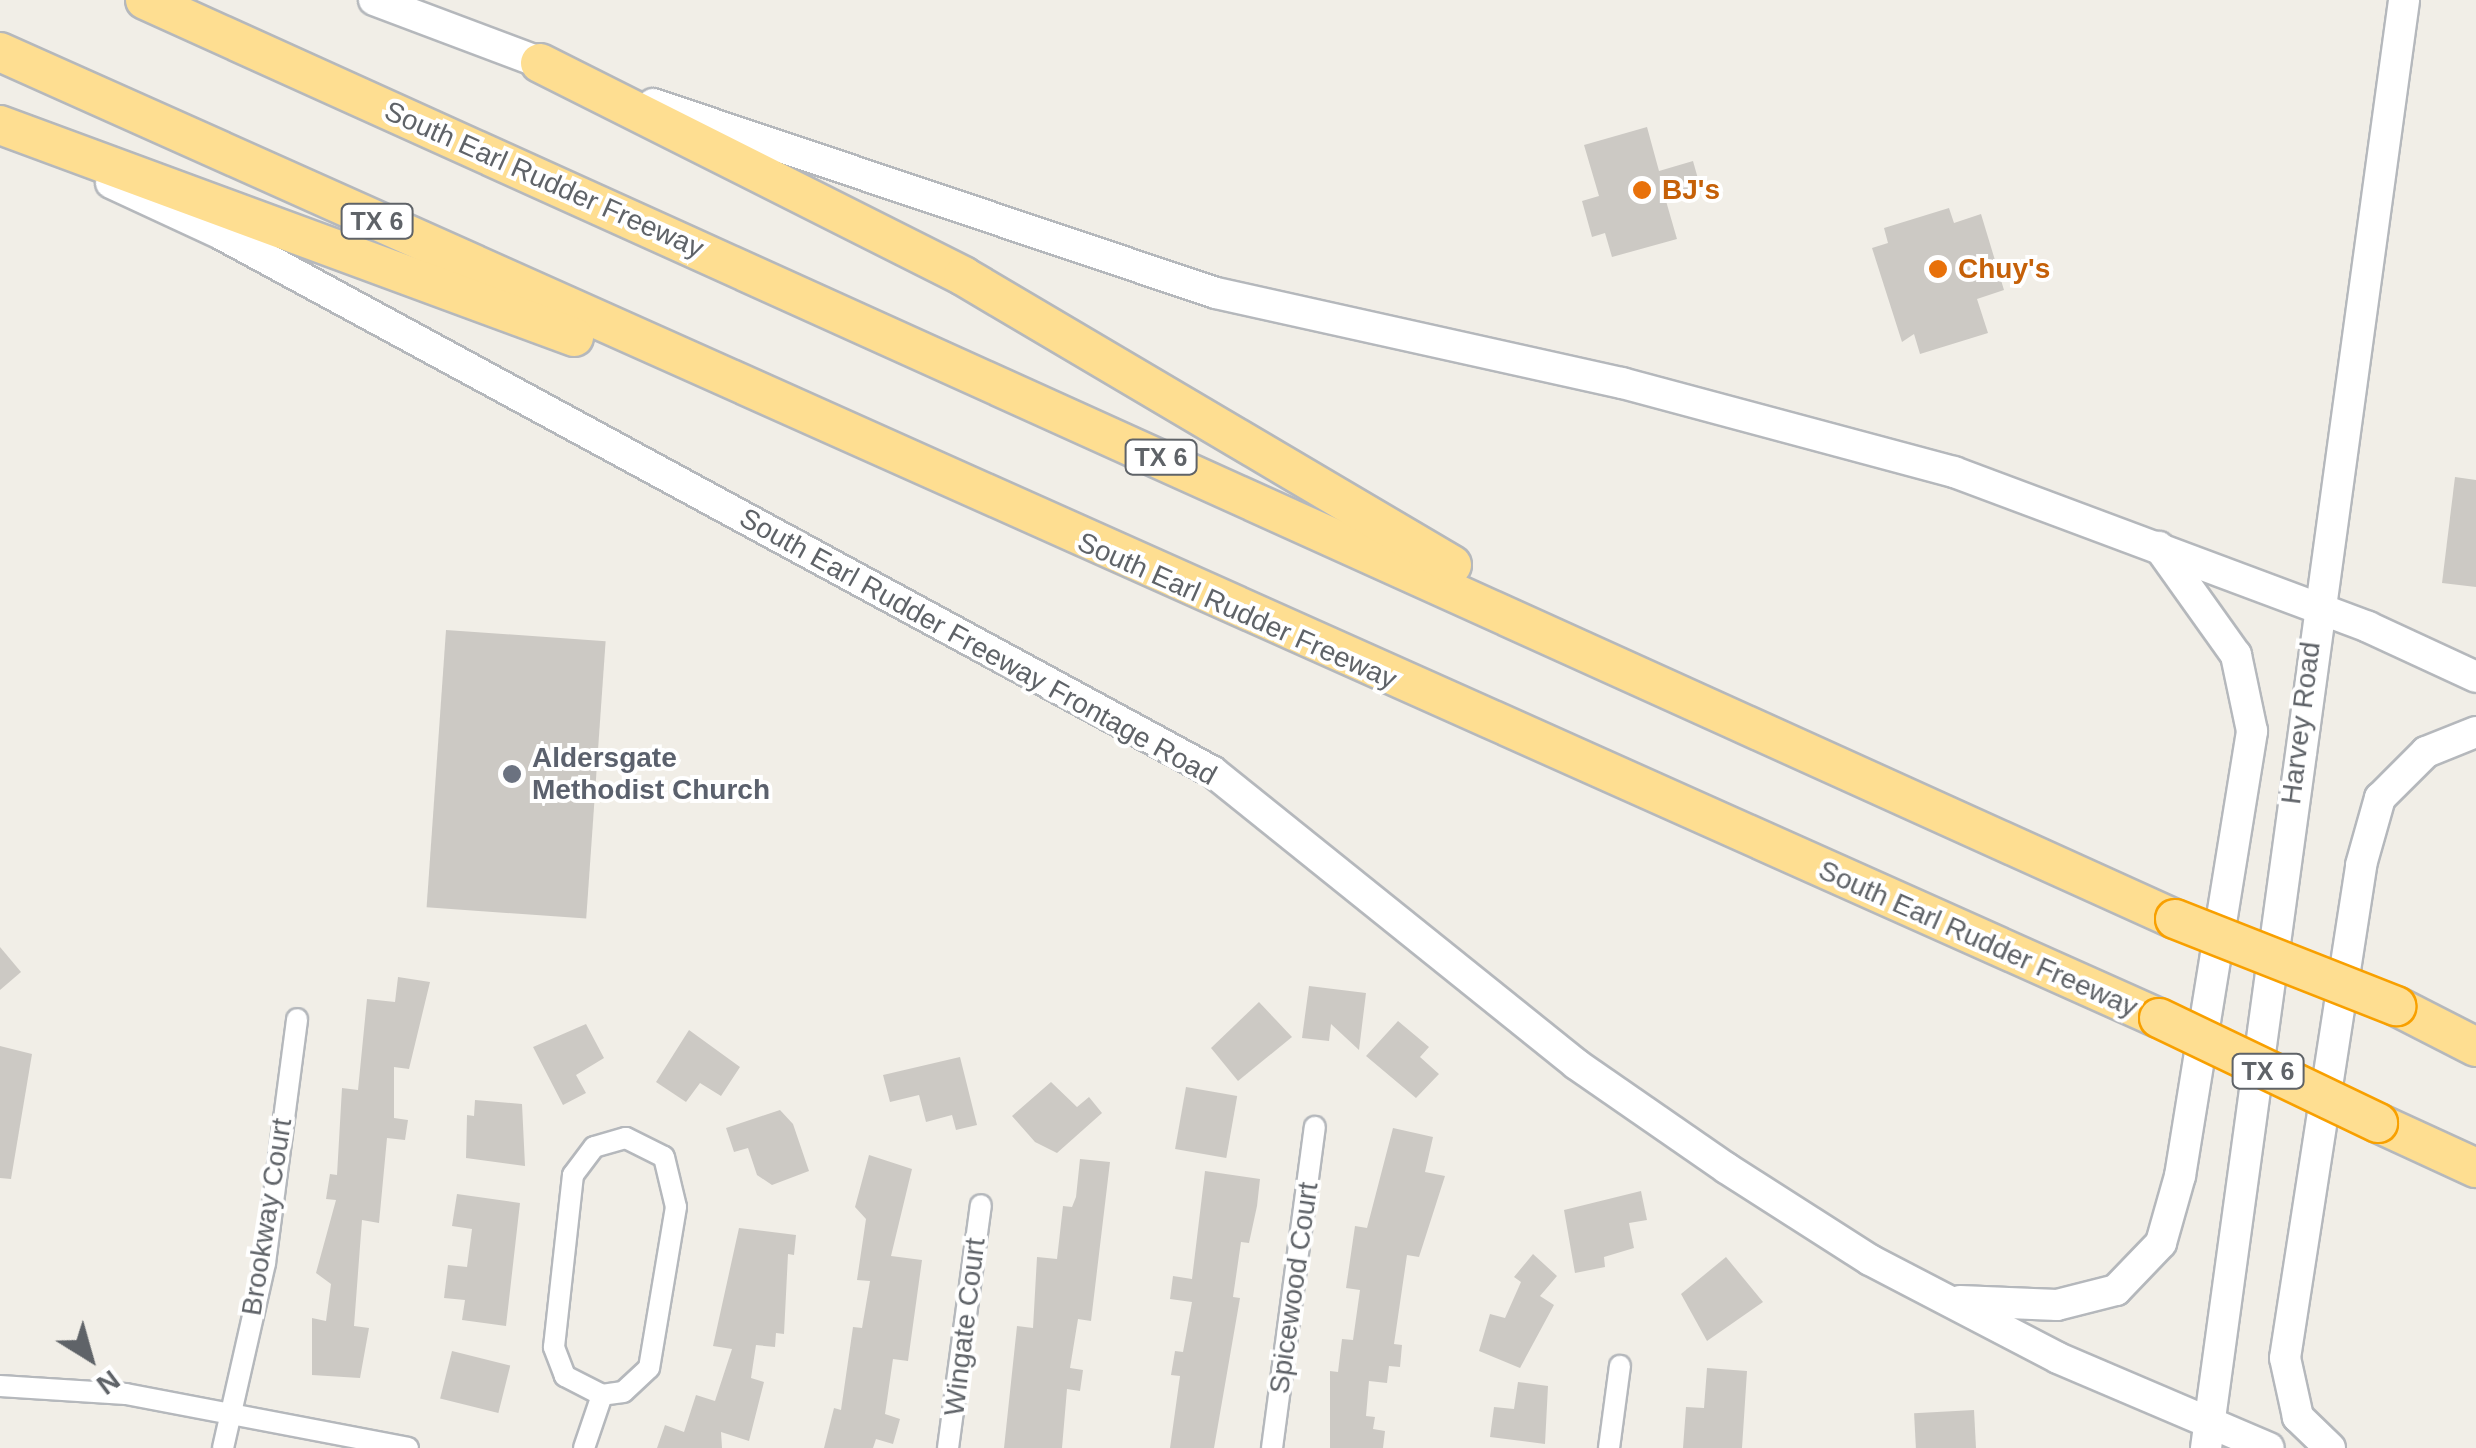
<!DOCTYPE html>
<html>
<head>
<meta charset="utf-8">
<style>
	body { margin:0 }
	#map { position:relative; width:2476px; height:1448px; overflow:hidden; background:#f1eee7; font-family:Helvetica,sans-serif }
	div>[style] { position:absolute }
	.building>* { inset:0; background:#ccc9c4; transform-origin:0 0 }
	.roads { filter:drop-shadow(2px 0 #b5b8bc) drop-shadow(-2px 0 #b5b8bc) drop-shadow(0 2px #b5b8bc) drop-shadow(0 -2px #b5b8bc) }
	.minor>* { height:20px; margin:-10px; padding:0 10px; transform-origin:10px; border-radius:10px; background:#fff }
	.secondary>* { height:30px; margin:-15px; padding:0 15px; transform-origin:15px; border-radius:15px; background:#fff }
	.motorway>* { height:38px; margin:-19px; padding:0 19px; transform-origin:19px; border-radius:19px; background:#fede91 }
	.bridges { filter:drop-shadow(2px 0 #f8a000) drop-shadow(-2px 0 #f8a000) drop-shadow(0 2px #f8a000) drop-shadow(0 -2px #f8a000) }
	.motorway-bridge>* { height:38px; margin:-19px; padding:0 19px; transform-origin:19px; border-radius:19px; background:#fede91 }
	.dots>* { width:28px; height:28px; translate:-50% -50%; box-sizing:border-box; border:5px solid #fff; border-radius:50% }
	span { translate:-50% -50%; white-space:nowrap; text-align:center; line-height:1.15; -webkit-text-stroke:8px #fff; paint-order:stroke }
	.shield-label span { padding:2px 8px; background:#fff; border:2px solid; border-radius:8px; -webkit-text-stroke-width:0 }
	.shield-label { font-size:25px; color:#5f6368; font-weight:700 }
	.street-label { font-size:28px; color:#5f6368 }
	.food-label { font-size:28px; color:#c56008; font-weight:700 }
	.left { translate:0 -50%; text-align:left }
	.worship-label { font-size:28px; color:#5b616d; font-weight:700 }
	.north { position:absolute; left:40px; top:1308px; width:100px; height:100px; -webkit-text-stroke:8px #fff; paint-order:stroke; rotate:143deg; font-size:28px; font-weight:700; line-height:40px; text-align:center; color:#5f6368 }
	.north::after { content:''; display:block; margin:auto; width:35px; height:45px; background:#5f6368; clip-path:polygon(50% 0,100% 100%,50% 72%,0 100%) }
</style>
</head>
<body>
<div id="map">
	<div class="building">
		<i style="clip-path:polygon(1647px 127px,1659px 171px,1693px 161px,1700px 186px,1666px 201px,1677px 239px,1612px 257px,1605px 233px,1592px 237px,1582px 201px,1599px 196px,1584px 145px)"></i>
		<i style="clip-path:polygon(1949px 208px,1954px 223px,1981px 214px,2004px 290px,1977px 299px,1988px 333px,1920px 354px,1914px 334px,1902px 342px,1872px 248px,1888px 243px,1884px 228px)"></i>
		<i style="clip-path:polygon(2455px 477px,2476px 480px,2476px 587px,2442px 583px)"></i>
		<i style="left:446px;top:630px;width:160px;height:278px;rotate:4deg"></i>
		<i style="clip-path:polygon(0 947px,21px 972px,0 990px)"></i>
		<i style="clip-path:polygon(398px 977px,430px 982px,409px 1069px,394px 1067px,394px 1118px,408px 1120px,405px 1140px,387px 1138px,379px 1223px,362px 1220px,354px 1326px,369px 1328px,360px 1378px,312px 1375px,312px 1318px,326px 1321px,331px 1284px,316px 1273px,336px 1200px,326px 1199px,330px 1174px,337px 1175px,342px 1088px,358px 1090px,367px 999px,395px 1002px)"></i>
		<i style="clip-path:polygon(1309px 986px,1366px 993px,1359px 1050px,1331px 1024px,1329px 1041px,1302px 1038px)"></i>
		<i style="clip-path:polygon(1259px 1002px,1292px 1037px,1238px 1081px,1211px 1048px)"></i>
		<i style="clip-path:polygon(1398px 1021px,1429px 1047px,1420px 1057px,1439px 1074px,1416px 1098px,1366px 1056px)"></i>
		<i style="clip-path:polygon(586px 1024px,604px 1058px,576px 1075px,586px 1093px,563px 1105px,533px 1047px)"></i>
		<i style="clip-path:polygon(689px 1030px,740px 1067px,721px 1096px,700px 1083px,686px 1102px,656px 1082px)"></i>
		<i style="clip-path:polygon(0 1046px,32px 1054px,11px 1179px,0 1178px)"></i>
		<i style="clip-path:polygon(960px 1057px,977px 1125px,956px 1130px,952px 1115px,926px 1122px,919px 1095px,890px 1102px,883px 1075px)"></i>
		<i style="clip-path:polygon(1051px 1082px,1077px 1107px,1089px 1097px,1102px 1113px,1057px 1153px,1035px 1142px,1012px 1116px)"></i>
		<i style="left:1186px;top:1087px;width:52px;height:63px;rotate:10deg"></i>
		<i style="clip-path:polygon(475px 1100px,522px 1104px,525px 1166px,466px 1158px,467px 1115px,474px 1116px)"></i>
		<i style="clip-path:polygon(780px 1110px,793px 1124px,809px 1171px,772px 1185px,757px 1175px,748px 1148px,734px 1152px,726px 1128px)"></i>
		<i style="clip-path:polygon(1393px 1128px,1433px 1137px,1425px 1172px,1445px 1176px,1419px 1257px,1407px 1255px,1394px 1344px,1402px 1345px,1400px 1367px,1389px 1366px,1387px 1383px,1369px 1381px,1366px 1416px,1375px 1417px,1373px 1429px,1385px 1431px,1383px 1448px,1330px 1448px,1330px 1371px,1338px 1372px,1342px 1339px,1353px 1340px,1360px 1290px,1346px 1288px,1355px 1226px,1367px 1228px)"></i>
		<i style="clip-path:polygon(869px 1155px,912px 1169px,891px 1256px,922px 1260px,908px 1361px,893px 1359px,885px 1414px,900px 1419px,893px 1444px,876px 1439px,873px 1448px,824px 1448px,834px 1408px,841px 1410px,853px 1327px,862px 1328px,870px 1281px,857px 1280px,866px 1219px,855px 1207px)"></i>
		<i style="clip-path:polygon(1080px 1159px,1110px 1162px,1091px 1321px,1078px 1319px,1070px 1368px,1083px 1370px,1080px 1391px,1067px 1389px,1062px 1448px,1004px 1448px,1017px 1326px,1033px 1328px,1037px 1257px,1057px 1259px,1063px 1206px,1072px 1207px,1076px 1197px)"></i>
		<i style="clip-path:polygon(1205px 1171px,1260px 1179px,1257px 1206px,1249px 1243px,1241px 1242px,1233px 1297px,1240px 1298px,1214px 1448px,1170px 1448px,1180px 1376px,1171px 1375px,1175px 1351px,1183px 1352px,1192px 1302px,1170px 1299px,1173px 1276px,1192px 1279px)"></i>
		<i style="clip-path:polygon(1641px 1191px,1647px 1220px,1629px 1223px,1634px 1248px,1604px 1257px,1605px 1267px,1575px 1273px,1564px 1210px)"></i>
		<i style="clip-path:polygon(457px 1194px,520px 1203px,506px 1326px,462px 1320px,465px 1300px,444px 1298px,448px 1265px,467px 1267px,472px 1229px,452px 1226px)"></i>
		<i style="clip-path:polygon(739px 1228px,796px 1235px,794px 1255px,788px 1254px,784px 1334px,776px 1333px,775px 1347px,756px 1345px,751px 1378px,764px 1382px,749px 1441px,721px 1432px,722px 1448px,657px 1448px,665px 1425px,684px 1432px,696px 1395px,715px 1401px,732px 1349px,713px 1346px)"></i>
		<i style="clip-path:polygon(1533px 1254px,1557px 1276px,1540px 1296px,1554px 1305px,1520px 1368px,1479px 1351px,1490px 1314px,1505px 1318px,1521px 1282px,1514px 1277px)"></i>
		<i style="clip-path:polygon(1726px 1257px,1763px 1302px,1707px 1341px,1681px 1294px)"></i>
		<i style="left:452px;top:1351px;width:60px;height:49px;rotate:14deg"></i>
		<i style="clip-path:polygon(1707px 1368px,1747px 1371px,1742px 1448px,1683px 1448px,1686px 1407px,1704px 1408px)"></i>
		<i style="clip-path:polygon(1518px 1382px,1548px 1386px,1545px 1444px,1490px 1437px,1494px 1407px,1514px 1409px)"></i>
		<i style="left:1974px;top:1410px;width:38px;height:60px;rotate:87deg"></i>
	</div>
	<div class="roads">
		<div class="minor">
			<i style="left:626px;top:1138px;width:42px;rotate:26.6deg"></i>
			<i style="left:664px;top:1157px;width:51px;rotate:76.5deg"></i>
			<i style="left:676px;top:1207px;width:163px;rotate:99.5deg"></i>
			<i style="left:649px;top:1368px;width:35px;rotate:137deg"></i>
			<i style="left:623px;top:1392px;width:21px;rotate:172deg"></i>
			<i style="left:602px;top:1395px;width:42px;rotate:-152.8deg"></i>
			<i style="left:565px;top:1376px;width:31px;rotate:-111deg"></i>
			<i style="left:554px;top:1347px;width:173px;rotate:-83.7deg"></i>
			<i style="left:573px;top:1175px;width:35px;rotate:-53deg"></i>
			<i style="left:594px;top:1147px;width:33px;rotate:-16deg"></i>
			<i style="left:0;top:1386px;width:126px;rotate:3.6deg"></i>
			<i style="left:126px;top:1394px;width:287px;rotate:10.8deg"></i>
			<i style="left:223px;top:1448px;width:190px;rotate:-77.2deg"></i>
			<i style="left:265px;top:1263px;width:246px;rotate:-82.5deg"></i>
			<i style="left:584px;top:1448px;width:56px;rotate:-71.2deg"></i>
			<i style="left:948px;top:1448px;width:245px;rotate:-82.3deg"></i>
			<i style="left:1272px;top:1448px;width:324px;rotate:-82.4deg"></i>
			<i style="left:1609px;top:1448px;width:83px;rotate:-82.4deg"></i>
		</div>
		<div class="secondary">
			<i style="left:374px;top:0;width:197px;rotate:20.6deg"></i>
			<i style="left:653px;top:104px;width:594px;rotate:18.56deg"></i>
			<i style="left:1216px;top:293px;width:416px;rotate:12.5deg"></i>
			<i style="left:1622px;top:383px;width:344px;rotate:15deg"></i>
			<i style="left:1954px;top:472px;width:442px;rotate:20.5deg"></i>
			<i style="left:2368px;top:627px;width:119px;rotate:24.8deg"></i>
			<i style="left:111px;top:183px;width:121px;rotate:24.9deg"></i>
			<i style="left:221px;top:234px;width:1128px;rotate:28.47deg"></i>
			<i style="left:1213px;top:772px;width:466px;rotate:38.8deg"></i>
			<i style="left:1576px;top:1064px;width:183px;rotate:34.7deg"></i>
			<i style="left:1726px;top:1168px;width:171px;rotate:32.6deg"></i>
			<i style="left:1870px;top:1260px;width:212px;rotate:27.5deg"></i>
			<i style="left:2058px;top:1358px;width:229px;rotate:23.1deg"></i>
			<i style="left:1960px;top:1301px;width:97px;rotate:2.4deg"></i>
			<i style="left:2057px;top:1305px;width:61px;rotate:-14.3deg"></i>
			<i style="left:2116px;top:1290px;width:65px;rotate:-46.2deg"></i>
			<i style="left:2161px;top:1243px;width:70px;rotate:-74.2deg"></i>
			<i style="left:2180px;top:1176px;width:451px;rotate:-80.8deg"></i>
			<i style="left:2252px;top:731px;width:78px;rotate:-101.9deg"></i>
			<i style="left:2236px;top:655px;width:133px;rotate:-125.5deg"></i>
			<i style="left:2206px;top:1448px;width:1461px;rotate:-82.21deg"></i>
			<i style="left:2330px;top:1448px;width:45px;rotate:-135.9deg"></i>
			<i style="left:2298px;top:1417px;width:60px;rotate:-102.4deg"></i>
			<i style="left:2285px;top:1358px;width:499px;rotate:-81.2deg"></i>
			<i style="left:2361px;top:865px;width:70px;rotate:-74.2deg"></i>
			<i style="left:2380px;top:798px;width:65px;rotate:-45deg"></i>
			<i style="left:2426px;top:752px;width:54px;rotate:-21.8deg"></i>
		</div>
		<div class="motorway">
			<i style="left:145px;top:0;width:2228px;rotate:24.36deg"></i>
			<i style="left:0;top:52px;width:2365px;rotate:24.11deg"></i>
			<i style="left:540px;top:63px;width:474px;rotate:26.7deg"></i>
			<i style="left:963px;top:276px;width:568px;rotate:30.58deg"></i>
			<i style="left:0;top:125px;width:612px;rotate:20.27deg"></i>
			<i style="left:2396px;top:1006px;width:90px;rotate:27.1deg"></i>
			<i style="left:2378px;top:1123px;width:108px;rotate:24.7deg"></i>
		</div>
	</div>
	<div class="bridges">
		<div class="motorway-bridge">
			<i style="left:2175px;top:919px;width:238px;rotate:21.5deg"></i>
			<i style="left:2159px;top:1018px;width:243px;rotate:25.6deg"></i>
		</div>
	</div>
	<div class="dots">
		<i style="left:1642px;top:190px;background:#e8710a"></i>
		<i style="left:1938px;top:269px;background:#e8710a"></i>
		<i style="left:512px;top:774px;background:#6b7280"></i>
	</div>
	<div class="shield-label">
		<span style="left:377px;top:221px">TX 6</span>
		<span style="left:1161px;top:457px">TX 6</span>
		<span style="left:2268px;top:1071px">TX 6</span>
	</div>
	<div class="street-label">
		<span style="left:544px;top:180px;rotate:24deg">South Earl Rudder Freeway</span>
		<span style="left:1237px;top:611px;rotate:24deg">South Earl Rudder Freeway</span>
		<span style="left:978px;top:647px;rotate:29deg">South Earl Rudder Freeway Frontage Road</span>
		<span style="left:2301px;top:723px;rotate:-83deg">Harvey Road</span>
		<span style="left:1978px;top:939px;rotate:24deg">South Earl Rudder Freeway</span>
		<span style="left:267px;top:1217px;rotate:-81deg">Brookway Court</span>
		<span style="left:1294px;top:1288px;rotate:-82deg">Spicewood Court</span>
		<span style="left:965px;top:1327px;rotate:-83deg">Wingate Court</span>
	</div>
	<div class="food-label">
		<span class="left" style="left:1662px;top:190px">BJ's</span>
		<span class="left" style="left:1958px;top:269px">Chuy's</span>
	</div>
	<div class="worship-label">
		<span class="left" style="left:532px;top:774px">Aldersgate<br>Methodist Church</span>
	</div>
	<div class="north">N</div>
</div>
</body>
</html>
